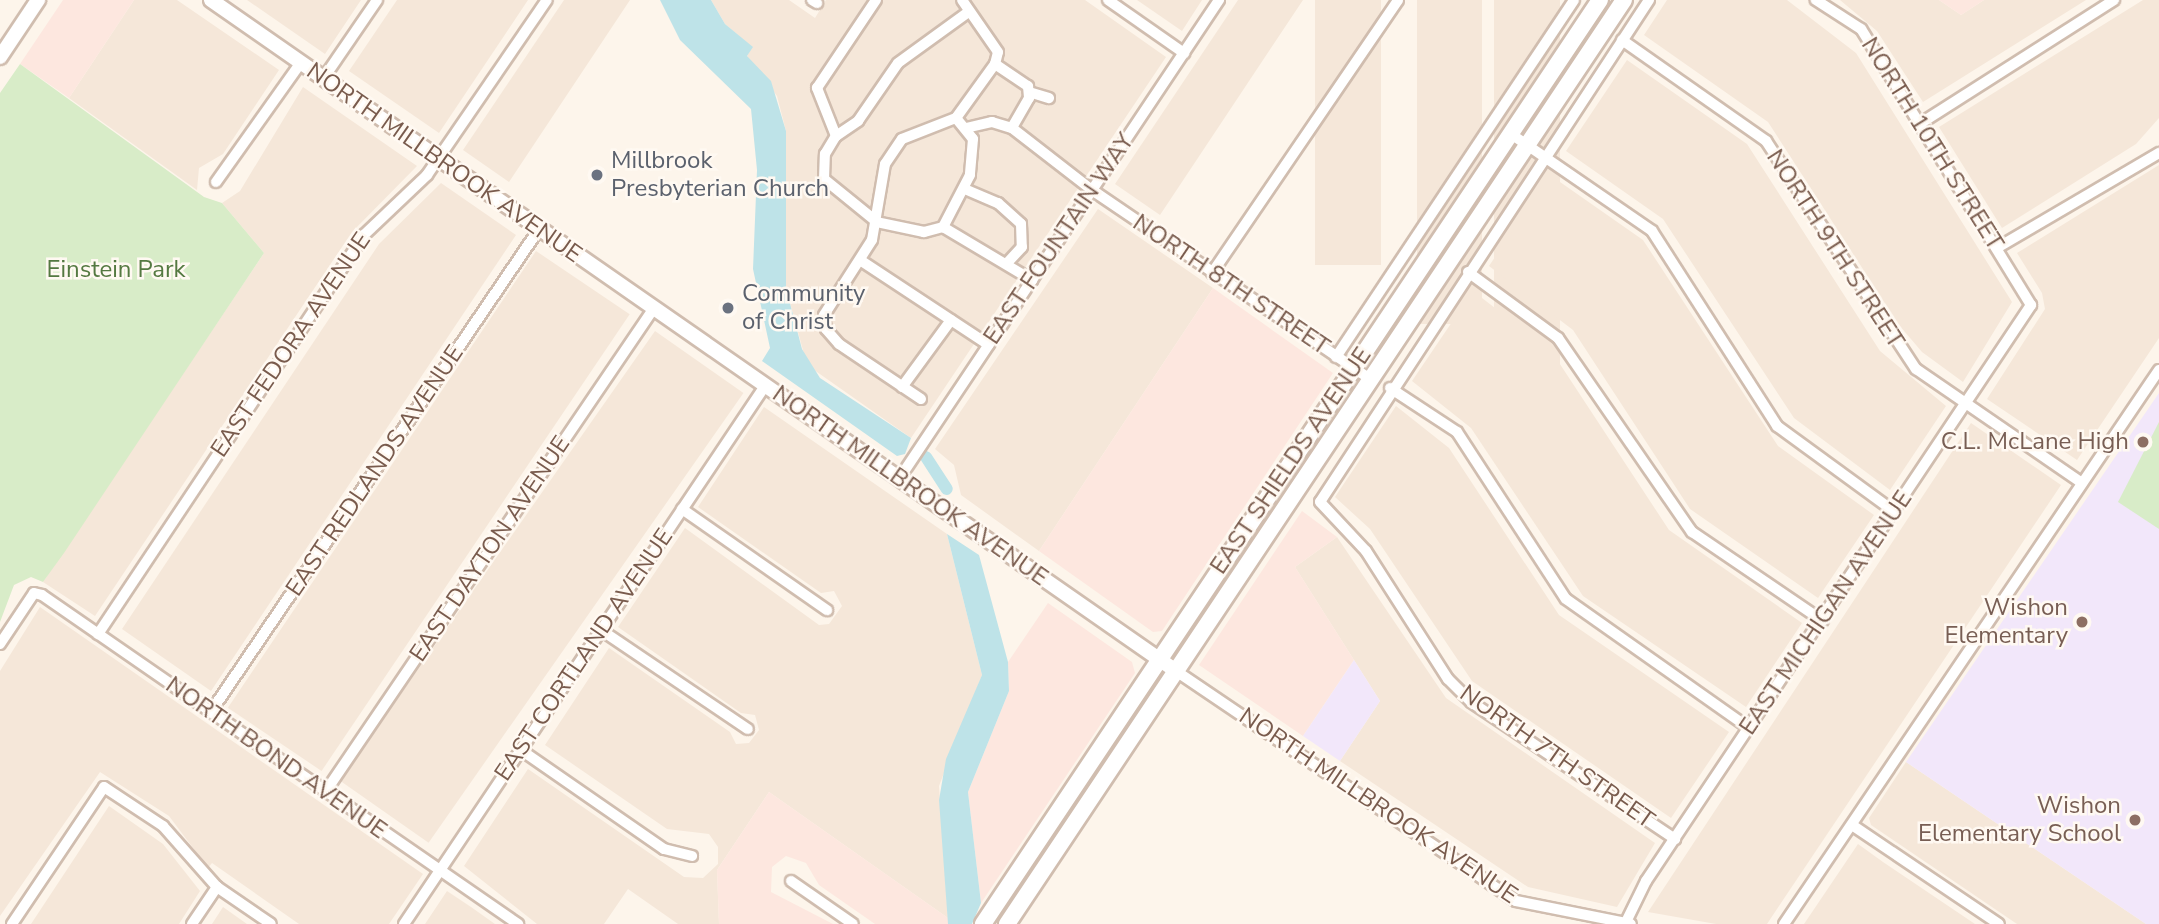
<!DOCTYPE html>
<html>
<head>
<meta charset="utf-8">
<style>
	body { margin:0 }
	#map { position:relative; width:2159px; height:924px; overflow:hidden; background:#fdf5eb; font-family:"Nunito Sans",sans-serif }
	div>[style] { position:absolute }
	.residential>* { inset:0; background:#f5e7d9; transform-origin:0 0 }
	.commercial>* { inset:0; background:#fde7df }
	.education>* { inset:0; background:#f2e7fa }
	.green>* { inset:0; background:#d8ecc8 }
	.water>* { inset:0; background:#bee3e8 }
	.canal>* { height:12px; margin:-6px; padding:0 6px; transform-origin:6px; border-radius:6px; background:#bee3e8 }
	.roads { filter:drop-shadow(2px 0 #d0bdaf) drop-shadow(-2px 0 #d0bdaf) drop-shadow(0 2px #d0bdaf) drop-shadow(0 -2px #d0bdaf) }
	.minor>* { height:10px; margin:-5px; padding:0 5px; transform-origin:5px; border-radius:5px; background:#fff }
	.tertiary>* { height:14px; margin:-7px; padding:0 7px; transform-origin:7px; border-radius:7px; background:#fff }
	.secondary>* { height:16px; margin:-8px; padding:0 8px; transform-origin:8px; border-radius:8px; background:#fff }
	.dots>* { width:19px; height:19px; translate:-50% -50%; box-sizing:border-box; border:4px solid #fff9f2; border-radius:50% }
	span { translate:-50% -50%; white-space:nowrap; text-align:center; line-height:1.15; -webkit-text-stroke:5px #fff9f2; paint-order:stroke }
	.street-label { font-size:24px; color:#795b4d }
	.worship-label { font-size:24px; color:#5b616d }
	.left { translate:0 -50%; text-align:left }
	.park-label { font-size:24px; color:#547941 }
	.education-label { font-size:24px; color:#785e54 }
	.right { translate:-100% -50%; text-align:right }
</style>
</head>
<body>
<div id="map">
	<div class="residential">
		<i style="clip-path:polygon(134px 0,177px 0,279px 70px,223px 154px,199px 168px,197px 190px,69px 98px)"></i>
		<i style="clip-path:polygon(247px 0,361px 0,325px 54px)"></i>
		<i style="clip-path:polygon(397px 0,528px 0,439px 133px,349px 71px)"></i>
		<i style="clip-path:polygon(564px 0,630px 0,509px 182px,463px 150px)"></i>
		<i style="clip-path:polygon(711px 0,789px 0,815px 18px,826px 0,1085px 0,1166px 57px,911px 438px,807px 365px,786px 288px,786px 131px,777px 96px,747px 56px,752px 47px,725px 24px)"></i>
		<i style="clip-path:polygon(1137px 0,1202px 0,1182px 31px)"></i>
		<i style="clip-path:polygon(1238px 0,1303px 0,1160px 215px,1115px 184px)"></i>
		<i style="left:1315px;top:0;width:66px;height:265px"></i>
		<i style="left:1417px;top:0;width:65px;height:324px"></i>
		<i style="left:1494px;top:0;width:66px;height:368px"></i>
		<i style="clip-path:polygon(1667px 0,1787px 0,1856px 53px,2012px 302px,1963px 382px,1922px 352px,1899px 325px,1768px 122px,1644px 35px)"></i>
		<i style="clip-path:polygon(1840px 0,1939px 0,1961px 15px,1984px 0,2086px 0,1923px 102px,1877px 31px)"></i>
		<i style="clip-path:polygon(2143px 0,2159px 0,2159px 118px,2136px 144px,2002px 228px,1939px 127px)"></i>
		<i style="clip-path:polygon(1627px 60px,1747px 144px,1880px 351px,1946px 406px,1890px 490px,1794px 418px,1663px 219px,1566px 151px)"></i>
		<i style="clip-path:polygon(303px 87px,417px 166px,352px 232px,95px 616px,43px 582px,264px 253px,222px 203px,240px 191px)"></i>
		<i style="clip-path:polygon(2159px 165px,2159px 338px,2077px 460px,1987px 399px,2045px 309px,2042px 293px,2017px 253px)"></i>
		<i style="clip-path:polygon(1550px 175px,1643px 240px,1778px 446px,1874px 515px,1818px 598px,1690px 509px,1573px 330px,1489px 266px)"></i>
		<i style="clip-path:polygon(441px 183px,516px 235px,211px 691px,122px 629px,379px 244px)"></i>
		<i style="clip-path:polygon(1098px 209px,1213px 288px,1039px 551px,961px 495px,954px 465px,935px 449px)"></i>
		<i style="left:536px;top:251px;width:113px;height:551px;rotate:34deg"></i>
		<i style="clip-path:polygon(1473px 291px,1552px 352px,1669px 530px,1802px 623px,1746px 707px,1583px 596px,1471px 428px,1412px 381px)"></i>
		<i style="left:655px;top:331px;width:108px;height:549px;rotate:35deg"></i>
		<i style="clip-path:polygon(1396px 406px,1449px 448px,1559px 615px,1729px 732px,1671px 818px,1472px 681px,1370px 529px,1335px 497px)"></i>
		<i style="clip-path:polygon(764px 407px,947px 534px,982px 675px,939px 786px,948px 918px,769px 792px,717px 870px,719px 924px,678px 924px,628px 889px,604px 924px,537px 924px,464px 866px,528px 769px,684px 877px,703px 878px,718px 864px,718px 847px,709px 834px,667px 829px,545px 745px,609px 648px,730px 732px,736px 744px,749px 743px,759px 730px,755px 715px,741px 713px,618px 627px,685px 528px,819px 625px,829px 624px,842px 606px,834px 591px,821px 593px,698px 507px)"></i>
		<i style="clip-path:polygon(1971px 423px,2061px 485px,1767px 924px,1716px 924px,1648px 912px)"></i>
		<i style="clip-path:polygon(1337px 537px,1446px 698px,1655px 843px,1617px 907px,1528px 887px,1340px 761px,1380px 701px,1295px 567px)"></i>
		<i style="clip-path:polygon(40px 607px,423px 874px,389px 924px,299px 924px,212px 863px,208px 868px,169px 816px,100px 772px,0 916px,0 671px)"></i>
		<i style="clip-path:polygon(1906px 762px,2146px 924px,2017px 924px,1871px 825px,1869px 818px)"></i>
		<i style="clip-path:polygon(109px 806px,163px 844px,200px 891px,179px 924px,31px 924px)"></i>
		<i style="clip-path:polygon(1858px 844px,1883px 862px,1975px 924px,1804px 924px)"></i>
		<i style="clip-path:polygon(447px 891px,471px 907px,495px 924px,425px 924px)"></i>
		<i style="clip-path:polygon(223px 907px,247px 924px,212px 924px)"></i>
	</div>
	<div class="commercial">
		<i style="clip-path:polygon(63px 0,134px 0,69px 98px,20px 64px)"></i>
		<i style="clip-path:polygon(1939px 0,1984px 0,1961px 15px)"></i>
		<i style="clip-path:polygon(1213px 288px,1333px 373px,1162px 631px,1153px 632px,1039px 551px)"></i>
		<i style="clip-path:polygon(1302px 511px,1337px 537px,1295px 567px,1354px 660px,1303px 736px,1199px 665px)"></i>
		<i style="clip-path:polygon(1048px 603px,1132px 662px,1135px 673px,981px 903px,968px 792px,1009px 691px,1008px 662px)"></i>
		<i style="clip-path:polygon(769px 792px,948px 918px,948px 924px,875px 924px,819px 885px,806px 863px,786px 856px,772px 867px,771px 892px,833px 924px,719px 924px,717px 870px)"></i>
	</div>
	<div class="education">
		<i style="clip-path:polygon(2159px 393px,2159px 924px,2146px 924px,1906px 762px)"></i>
		<i style="clip-path:polygon(1354px 660px,1380px 701px,1340px 761px,1303px 736px)"></i>
	</div>
	<div class="green">
		<i style="clip-path:polygon(20px 64px,204px 197px,222px 203px,264px 253px,64px 553px,43px 582px,31px 577px,14px 585px,0 622px,0 93px)"></i>
		<i style="clip-path:polygon(2159px 422px,2159px 529px,2118px 502px)"></i>
	</div>
	<div class="water">
		<i style="clip-path:polygon(660px 0,711px 0,725px 24px,753px 47px,747px 56px,771px 81px,786px 131px,786px 288px,802px 349px,820px 378px,911px 438px,905px 454px,897px 456px,762px 361px,770px 348px,753px 269px,757px 170px,751px 109px,680px 40px)"></i>
		<i style="clip-path:polygon(947px 534px,979px 555px,1008px 662px,1009px 691px,968px 792px,981px 903px,972px 924px,948px 924px,939px 800px,946px 759px,982px 675px)"></i>
	</div>
	<div class="canal">
		<i style="left:926px;top:457px;width:38px;rotate:57deg"></i>
	</div>
	<div class="roads">
		<div class="minor">
			<i style="left:812px;top:0;width:6px;rotate:31deg"></i>
			<i style="left:1108px;top:0;width:93px;rotate:34.9deg"></i>
			<i style="left:1649px;top:0;width:600px;rotate:123.24deg"></i>
			<i style="left:1320px;top:502px;width:67px;rotate:46.8deg"></i>
			<i style="left:1366px;top:551px;width:152px;rotate:57.4deg"></i>
			<i style="left:1448px;top:679px;width:33px;rotate:45deg"></i>
			<i style="left:1471px;top:702px;width:246px;rotate:33.9deg"></i>
			<i style="left:1622px;top:40px;width:176px;rotate:35deg"></i>
			<i style="left:1766px;top:141px;width:273px;rotate:56.7deg"></i>
			<i style="left:1916px;top:369px;width:201px;rotate:34.5deg"></i>
			<i style="left:995px;top:64px;width:40px;rotate:34deg"></i>
			<i style="left:1028px;top:86px;width:12px;rotate:85deg"></i>
			<i style="left:1029px;top:98px;width:34px;rotate:120deg"></i>
			<i style="left:323px;top:79px;width:96px;rotate:-55.6deg"></i>
			<i style="left:1029px;top:92px;width:21px;rotate:17deg"></i>
			<i style="left:956px;top:118px;width:27px;rotate:51deg"></i>
			<i style="left:973px;top:139px;width:36px;rotate:95deg"></i>
			<i style="left:970px;top:175px;width:59px;rotate:117.4deg"></i>
			<i style="left:943px;top:227px;width:20px;rotate:165deg"></i>
			<i style="left:924px;top:232px;width:48px;rotate:-168deg"></i>
			<i style="left:877px;top:222px;width:68px;rotate:-140.9deg"></i>
			<i style="left:824px;top:179px;width:25px;rotate:-88deg"></i>
			<i style="left:825px;top:154px;width:21px;rotate:-59deg"></i>
			<i style="left:836px;top:136px;width:27px;rotate:-34deg"></i>
			<i style="left:858px;top:121px;width:70px;rotate:-55.4deg"></i>
			<i style="left:898px;top:63px;width:85px;rotate:-35.9deg"></i>
			<i style="left:1921px;top:123px;width:229px;rotate:-32.5deg"></i>
			<i style="left:966px;top:128px;width:27px;rotate:-13deg"></i>
			<i style="left:992px;top:122px;width:21px;rotate:17deg"></i>
			<i style="left:1012px;top:128px;width:101px;rotate:37.8deg"></i>
			<i style="left:1092px;top:190px;width:336px;rotate:34.2deg"></i>
			<i style="left:1511px;top:134px;width:171px;rotate:34.5deg"></i>
			<i style="left:1652px;top:231px;width:232px;rotate:57.3deg"></i>
			<i style="left:1777px;top:426px;width:146px;rotate:36.1deg"></i>
			<i style="left:836px;top:136px;width:52px;rotate:-111.6deg"></i>
			<i style="left:817px;top:88px;width:106px;rotate:-56.2deg"></i>
			<i style="left:216px;top:182px;width:145px;rotate:-54.6deg"></i>
			<i style="left:967px;top:190px;width:34px;rotate:23deg"></i>
			<i style="left:998px;top:203px;width:31px;rotate:42deg"></i>
			<i style="left:1021px;top:224px;width:23px;rotate:88deg"></i>
			<i style="left:1022px;top:247px;width:22px;rotate:133deg"></i>
			<i style="left:943px;top:227px;width:104px;rotate:30.8deg"></i>
			<i style="left:1997px;top:248px;width:188px;rotate:-30.4deg"></i>
			<i style="left:860px;top:260px;width:154px;rotate:33.4deg"></i>
			<i style="left:1468px;top:272px;width:112px;rotate:36.3deg"></i>
			<i style="left:1558px;top:338px;width:236px;rotate:55.4deg"></i>
			<i style="left:1692px;top:532px;width:158px;rotate:34.2deg"></i>
			<i style="left:1212px;top:273px;width:330px;rotate:-55.7deg"></i>
			<i style="left:1336px;top:357px;width:429px;rotate:-56.3deg"></i>
			<i style="left:902px;top:387px;width:83px;rotate:-53.8deg"></i>
			<i style="left:1390px;top:388px;width:80px;rotate:33.3deg"></i>
			<i style="left:1457px;top:432px;width:199px;rotate:56.9deg"></i>
			<i style="left:1566px;top:599px;width:224px;rotate:35.2deg"></i>
			<i style="left:921px;top:399px;width:99px;rotate:-146.1deg"></i>
			<i style="left:839px;top:344px;width:20px;rotate:-131deg"></i>
			<i style="left:826px;top:329px;width:14px;rotate:-98deg"></i>
			<i style="left:824px;top:315px;width:89px;rotate:-57.4deg"></i>
			<i style="left:872px;top:240px;width:77px;rotate:-80.3deg"></i>
			<i style="left:885px;top:164px;width:30px;rotate:-56deg"></i>
			<i style="left:902px;top:139px;width:58px;rotate:-21.3deg"></i>
			<i style="left:956px;top:118px;width:67px;rotate:-54.2deg"></i>
			<i style="left:995px;top:64px;width:12px;rotate:-76deg"></i>
			<i style="left:998px;top:52px;width:63px;rotate:-124.7deg"></i>
			<i style="left:899px;top:479px;width:576px;rotate:-56.25deg"></i>
			<i style="left:682px;top:509px;width:177px;rotate:34.9deg"></i>
			<i style="left:601px;top:630px;width:177px;rotate:34deg"></i>
			<i style="left:98px;top:634px;width:480px;rotate:-56.3deg"></i>
			<i style="left:364px;top:235px;width:87px;rotate:-43.6deg"></i>
			<i style="left:427px;top:175px;width:212px;rotate:-55.6deg"></i>
			<i style="left:0;top:644px;width:61px;rotate:-56.3deg"></i>
			<i style="left:34px;top:593px;width:8px;rotate:14deg"></i>
			<i style="left:42px;top:595px;width:579px;rotate:34.65deg"></i>
			<i style="left:1176px;top:671px;width:410px;rotate:34.1deg"></i>
			<i style="left:1516px;top:901px;width:117px;rotate:11.3deg"></i>
			<i style="left:210px;top:713px;width:585px;rotate:-55.79deg"></i>
			<i style="left:521px;top:750px;width:174px;rotate:34.7deg"></i>
			<i style="left:664px;top:849px;width:29px;rotate:14deg"></i>
			<i style="left:326px;top:791px;width:584px;rotate:-55.82deg"></i>
			<i style="left:1852px;top:825px;width:177px;rotate:34deg"></i>
			<i style="left:791px;top:881px;width:75px;rotate:34.7deg"></i>
			<i style="left:12px;top:924px;width:165px;rotate:-56.1deg"></i>
			<i style="left:104px;top:787px;width:71px;rotate:33.5deg"></i>
			<i style="left:163px;top:826px;width:81px;rotate:48.5deg"></i>
			<i style="left:217px;top:887px;width:65px;rotate:34.4deg"></i>
			<i style="left:192px;top:924px;width:45px;rotate:-56deg"></i>
			<i style="left:404px;top:924px;width:648px;rotate:-56.14deg"></i>
			<i style="left:1625px;top:924px;width:48px;rotate:-64deg"></i>
			<i style="left:1646px;top:881px;width:693px;rotate:-56.24deg"></i>
			<i style="left:2031px;top:305px;width:324px;rotate:-121.6deg"></i>
			<i style="left:1861px;top:29px;width:54px;rotate:-147.2deg"></i>
			<i style="left:1784px;top:924px;width:669px;rotate:-55.91deg"></i>
		</div>
		<div class="tertiary">
			<i style="left:211px;top:0;width:1175px;rotate:34.81deg"></i>
			<i style="left:0;top:57px;width:69px;rotate:-56.3deg"></i>
		</div>
		<div class="secondary">
			<i style="left:983px;top:924px;width:1111px;rotate:-56.27deg"></i>
			<i style="left:1007px;top:924px;width:1111px;rotate:-56.27deg"></i>
		</div>
	</div>
	<div class="dots">
		<i style="left:597px;top:175px;background:#6b7280"></i>
		<i style="left:728px;top:308px;background:#6b7280"></i>
		<i style="left:2143px;top:442px;background:#8d6e63"></i>
		<i style="left:2082px;top:622px;background:#8d6e63"></i>
		<i style="left:2135px;top:820px;background:#8d6e63"></i>
	</div>
	<div class="street-label">
		<span style="left:1932px;top:144px;rotate:58deg">NORTH 10TH STREET</span>
		<span style="left:444px;top:163px;rotate:35deg">NORTH MILLBROOK AVENUE</span>
		<span style="left:1059px;top:239px;rotate:-56deg">EAST FOUNTAIN WAY</span>
		<span style="left:1835px;top:249px;rotate:57deg">NORTH 9TH STREET</span>
		<span style="left:1231px;top:285px;rotate:34deg">NORTH 8TH STREET</span>
		<span style="left:291px;top:345px;rotate:-56deg">EAST FEDORA AVENUE</span>
		<span style="left:1291px;top:461px;rotate:-56deg">EAST SHIELDS AVENUE</span>
		<span style="left:375px;top:471px;rotate:-56deg">EAST REDLANDS AVENUE</span>
		<span style="left:910px;top:486px;rotate:35deg">NORTH MILLBROOK AVENUE</span>
		<span style="left:490px;top:549px;rotate:-56deg">EAST DAYTON AVENUE</span>
		<span style="left:1826px;top:613px;rotate:-56deg">EAST MICHIGAN AVENUE</span>
		<span style="left:584px;top:655px;rotate:-56deg">EAST CORTLAND AVENUE</span>
		<span style="left:1557px;top:757px;rotate:35deg">NORTH 7TH STREET</span>
		<span style="left:276px;top:758px;rotate:35deg">NORTH BOND AVENUE</span>
		<span style="left:1378px;top:806px;rotate:34deg">NORTH MILLBROOK AVENUE</span>
	</div>
	<div class="worship-label">
		<span class="left" style="left:611px;top:175px">Millbrook<br>Presbyterian Church</span>
		<span class="left" style="left:742px;top:308px">Community<br>of Christ</span>
	</div>
	<div class="park-label">
		<span style="left:116px;top:270px">Einstein Park</span>
	</div>
	<div class="education-label">
		<span class="right" style="left:2129px;top:442px">C.L. McLane High</span>
		<span class="right" style="left:2068px;top:622px">Wishon<br>Elementary</span>
		<span class="right" style="left:2121px;top:820px">Wishon<br>Elementary School</span>
	</div>
</div>
</body>
</html>
